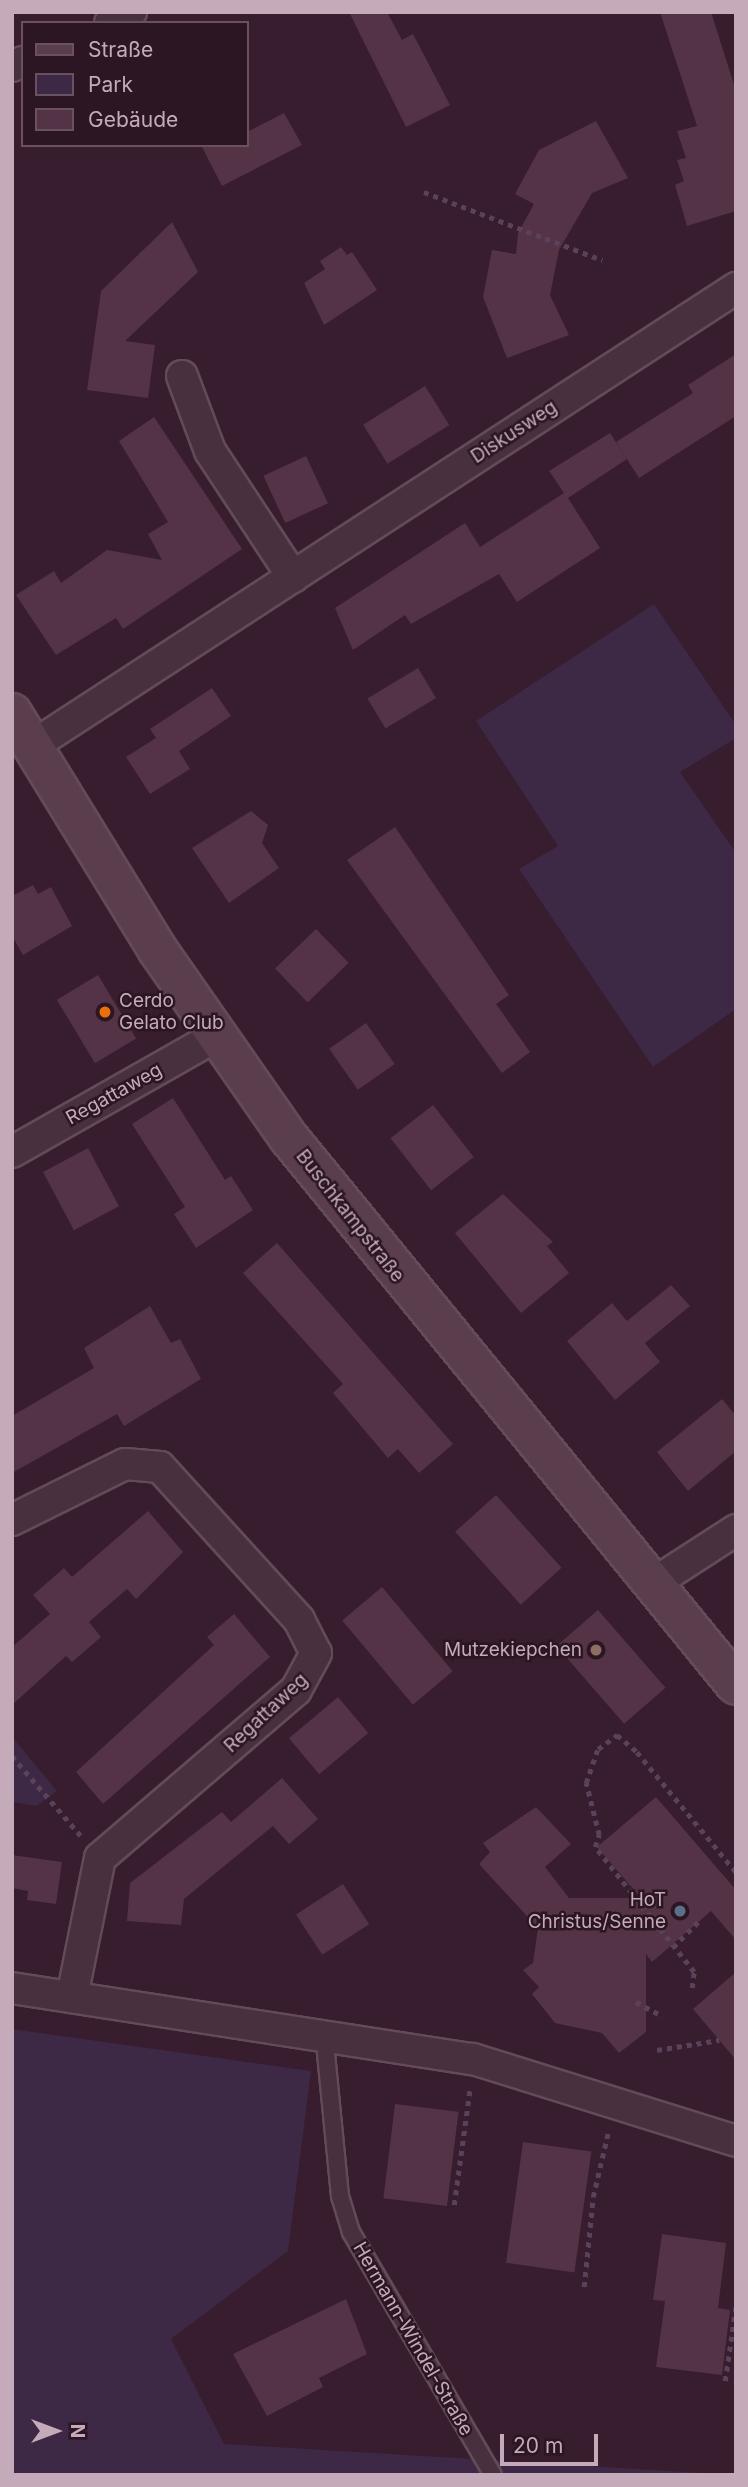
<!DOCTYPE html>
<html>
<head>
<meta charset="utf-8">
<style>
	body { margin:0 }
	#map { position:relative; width:748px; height:2487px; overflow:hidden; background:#371d2d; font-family:Inter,sans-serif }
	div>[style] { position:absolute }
	.green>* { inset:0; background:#3d2845 }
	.building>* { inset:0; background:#543347; transform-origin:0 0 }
	.path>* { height:4.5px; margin-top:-2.25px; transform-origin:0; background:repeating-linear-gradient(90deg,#5a425b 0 5px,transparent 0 10px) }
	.roads { filter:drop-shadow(2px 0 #634b59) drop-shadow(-2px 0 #634b59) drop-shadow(0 2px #634b59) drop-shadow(0 -2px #634b59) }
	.service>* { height:16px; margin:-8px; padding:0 8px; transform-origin:8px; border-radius:8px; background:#48303e }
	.minor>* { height:30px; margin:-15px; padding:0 15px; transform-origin:15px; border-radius:15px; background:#48303e }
	.secondary>* { height:38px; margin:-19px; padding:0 19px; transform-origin:19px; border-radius:19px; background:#5b3e4e }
	.dots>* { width:19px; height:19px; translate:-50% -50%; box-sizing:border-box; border:4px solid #2c1623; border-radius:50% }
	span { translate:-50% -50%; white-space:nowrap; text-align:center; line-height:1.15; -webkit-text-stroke:5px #2c1623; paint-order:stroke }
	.street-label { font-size:19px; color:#c5aab9 }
	.poi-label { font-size:19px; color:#c5aab9 }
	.left { translate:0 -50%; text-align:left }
	.right { translate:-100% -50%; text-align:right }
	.frame { position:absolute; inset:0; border:14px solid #c5aab9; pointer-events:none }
	.legend { position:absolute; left:21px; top:21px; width:228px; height:126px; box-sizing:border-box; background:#2c1623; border:2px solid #69515f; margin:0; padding:9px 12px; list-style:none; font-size:21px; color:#c5aab9 }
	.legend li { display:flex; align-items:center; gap:14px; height:35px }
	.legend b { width:35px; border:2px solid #69515f }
	.north { position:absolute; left:21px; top:2396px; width:70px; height:70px; -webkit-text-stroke:5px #2c1623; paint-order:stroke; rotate:90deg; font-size:19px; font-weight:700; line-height:28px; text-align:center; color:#c5aab9 }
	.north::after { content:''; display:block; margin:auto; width:24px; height:32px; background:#c5aab9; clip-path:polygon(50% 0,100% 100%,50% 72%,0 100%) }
	.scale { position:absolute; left:500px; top:2434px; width:98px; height:32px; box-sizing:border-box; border:4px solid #c5aab9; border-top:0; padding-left:9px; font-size:21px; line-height:24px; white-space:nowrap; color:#c5aab9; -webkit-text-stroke:5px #2c1623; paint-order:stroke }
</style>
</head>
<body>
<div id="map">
	<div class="green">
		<i style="clip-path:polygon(654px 604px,736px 725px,736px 738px,680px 772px,736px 853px,736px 1009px,653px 1067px,519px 869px,558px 846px,476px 721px)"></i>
		<i style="clip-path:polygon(12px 1737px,57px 1791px,37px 1806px,12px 1802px)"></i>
		<i style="clip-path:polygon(12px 2029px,311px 2071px,288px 2251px,171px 2339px,224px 2444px,736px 2475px,12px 2475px)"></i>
	</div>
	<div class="building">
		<i style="clip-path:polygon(349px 12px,387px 12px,402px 40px,413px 34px,450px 105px,406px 127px)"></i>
		<i style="clip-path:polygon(660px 12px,711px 12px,736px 91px,736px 211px,687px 226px,675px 185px,684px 181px,677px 160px,686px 158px,677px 131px,697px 126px)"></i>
		<i style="clip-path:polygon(284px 113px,302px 145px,222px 186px,201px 145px,247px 145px,247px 132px)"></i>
		<i style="clip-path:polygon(596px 121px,628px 178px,592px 193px,559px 250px,550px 295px,569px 335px,507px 358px,483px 297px,492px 250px,516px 254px,518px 233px,534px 204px,515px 194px,539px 150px)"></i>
		<i style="clip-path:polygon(172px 222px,198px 272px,125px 341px,155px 345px,148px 398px,87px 390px,101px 291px)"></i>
		<i style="clip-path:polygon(341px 247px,347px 255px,352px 252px,377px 290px,324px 325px,304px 283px,325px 269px,320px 261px)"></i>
		<i style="clip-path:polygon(736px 354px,736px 416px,639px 478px,616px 442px,693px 393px,688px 385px)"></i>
		<i style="left:425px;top:386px;width:46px;height:73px;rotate:58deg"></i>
		<i style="clip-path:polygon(154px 417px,242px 549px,123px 629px,116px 618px,56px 655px,16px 595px,54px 571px,61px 583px,107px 550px,162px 560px,148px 534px,168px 522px,119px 441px)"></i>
		<i style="clip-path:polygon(610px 433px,627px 459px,568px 498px,600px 548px,517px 602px,499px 574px,411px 624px,405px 615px,353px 650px,335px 608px,465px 523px,480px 547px,564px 493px,549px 471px)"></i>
		<i style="left:306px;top:456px;width:52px;height:47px;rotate:65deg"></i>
		<i style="left:418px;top:668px;width:35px;height:59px;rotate:59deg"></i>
		<i style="clip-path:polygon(212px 688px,231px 716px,179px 751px,190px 769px,150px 794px,126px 757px,156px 738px,150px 729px)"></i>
		<i style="clip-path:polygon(251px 811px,268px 825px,262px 843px,279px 868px,229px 903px,192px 848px)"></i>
		<i style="clip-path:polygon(395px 827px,509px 995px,496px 1004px,530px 1052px,502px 1073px,347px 860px)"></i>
		<i style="clip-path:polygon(33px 885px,38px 894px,51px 887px,72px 926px,23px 955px,12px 936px,12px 896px)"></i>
		<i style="left:316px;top:929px;width:47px;height:57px;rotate:46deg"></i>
		<i style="left:98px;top:975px;width:74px;height:48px;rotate:59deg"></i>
		<i style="left:366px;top:1023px;width:50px;height:45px;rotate:55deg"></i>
		<i style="clip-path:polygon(173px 1098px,225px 1180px,231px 1176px,253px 1210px,196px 1248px,174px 1214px,185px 1207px,132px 1124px)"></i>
		<i style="left:433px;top:1105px;width:66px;height:54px;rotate:52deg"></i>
		<i style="left:88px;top:1148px;width:66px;height:51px;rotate:62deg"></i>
		<i style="clip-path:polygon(503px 1194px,553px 1242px,547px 1246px,569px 1273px,521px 1313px,455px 1233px)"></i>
		<i style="clip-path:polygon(277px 1243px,453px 1444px,419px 1473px,398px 1449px,388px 1458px,333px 1393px,343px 1384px,243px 1273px)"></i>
		<i style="clip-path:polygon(671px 1285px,690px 1306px,645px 1343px,660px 1362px,615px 1400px,567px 1341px,612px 1303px,627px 1321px)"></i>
		<i style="clip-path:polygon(150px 1306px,171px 1343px,180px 1339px,201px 1379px,124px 1426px,117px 1414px,12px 1473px,12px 1416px,94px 1368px,84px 1348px)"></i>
		<i style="clip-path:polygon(722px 1399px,736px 1416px,736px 1451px,688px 1491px,657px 1452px)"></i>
		<i style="left:496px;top:1495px;width:98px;height:55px;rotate:48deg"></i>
		<i style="clip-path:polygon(148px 1511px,183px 1552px,136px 1599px,127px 1589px,89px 1622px,101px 1637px,72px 1662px,66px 1656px,12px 1705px,12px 1647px,50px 1614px,33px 1595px,64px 1568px,72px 1577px)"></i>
		<i style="left:382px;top:1587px;width:110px;height:52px;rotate:50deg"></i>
		<i style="left:598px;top:1610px;width:103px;height:55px;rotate:49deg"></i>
		<i style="clip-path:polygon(234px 1614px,270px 1657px,103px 1804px,76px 1772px,214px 1645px,207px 1637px)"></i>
		<i style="left:338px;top:1697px;width:47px;height:64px;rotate:50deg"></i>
		<i style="clip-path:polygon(282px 1778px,318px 1819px,289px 1844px,273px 1826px,184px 1899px,181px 1925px,127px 1921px,130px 1883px,222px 1812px,231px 1822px)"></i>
		<i style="clip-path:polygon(656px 1797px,736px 1890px,736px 1940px,711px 1911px,652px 1962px,646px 1954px,646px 2032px,619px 2053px,602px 2033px,555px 2023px,532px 1994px,539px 1987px,523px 1970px,533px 1963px,538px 1928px,479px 1864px,490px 1852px,483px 1843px,536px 1807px,571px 1844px,545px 1867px,569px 1898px,641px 1898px,597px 1847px)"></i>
		<i style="clip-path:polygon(12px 1855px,62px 1862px,56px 1904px,27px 1900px,28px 1891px,12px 1888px)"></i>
		<i style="left:343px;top:1884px;width:48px;height:56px;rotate:57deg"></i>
		<i style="clip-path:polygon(736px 1972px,736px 2060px,693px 2009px)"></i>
		<i style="left:395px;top:2104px;width:64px;height:95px;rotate:7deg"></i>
		<i style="left:523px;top:2142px;width:69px;height:122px;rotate:8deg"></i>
		<i style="clip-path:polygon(662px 2234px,726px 2243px,718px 2308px,730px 2310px,722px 2375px,656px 2367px,665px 2301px,653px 2300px)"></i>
		<i style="clip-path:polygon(346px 2299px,367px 2354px,319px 2378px,323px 2387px,267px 2416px,233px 2354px)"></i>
	</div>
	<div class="path">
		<i style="left:424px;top:192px;width:191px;rotate:20.9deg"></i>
		<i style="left:12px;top:1756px;width:106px;rotate:49.2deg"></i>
		<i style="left:673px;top:1947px;width:40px;rotate:-45deg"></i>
		<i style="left:692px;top:1988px;width:16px;rotate:-83deg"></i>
		<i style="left:694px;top:1972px;width:159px;rotate:-128.4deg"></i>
		<i style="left:595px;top:1847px;width:13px;rotate:-72deg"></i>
		<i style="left:599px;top:1835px;width:54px;rotate:-104deg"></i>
		<i style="left:586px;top:1783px;width:36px;rotate:-71deg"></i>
		<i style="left:598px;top:1749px;width:24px;rotate:-36deg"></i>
		<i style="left:617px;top:1735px;width:26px;rotate:40deg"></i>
		<i style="left:637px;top:1752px;width:156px;rotate:50.5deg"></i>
		<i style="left:636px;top:2002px;width:30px;rotate:28deg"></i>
		<i style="left:657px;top:2050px;width:63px;rotate:-9.2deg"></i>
		<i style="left:454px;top:2205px;width:118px;rotate:-82.2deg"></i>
		<i style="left:584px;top:2287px;width:90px;rotate:-84.3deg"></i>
		<i style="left:593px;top:2197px;width:66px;rotate:-76.8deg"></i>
		<i style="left:725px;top:2381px;width:76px;rotate:-81.7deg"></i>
	</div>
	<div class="roads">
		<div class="service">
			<i style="left:324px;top:2033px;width:164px;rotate:84.4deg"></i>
			<i style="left:340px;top:2196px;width:38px;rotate:73deg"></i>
			<i style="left:351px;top:2232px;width:281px;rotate:59.7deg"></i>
		</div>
		<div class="minor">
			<i style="left:110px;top:23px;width:24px;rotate:-28deg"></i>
			<i style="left:12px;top:66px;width:12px;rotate:-20deg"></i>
			<i style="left:182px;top:376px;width:80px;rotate:69.5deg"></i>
			<i style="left:210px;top:451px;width:151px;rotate:56.6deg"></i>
			<i style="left:34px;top:745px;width:838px;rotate:-33.06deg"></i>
			<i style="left:12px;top:1152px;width:235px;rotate:-29.6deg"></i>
			<i style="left:12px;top:1520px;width:126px;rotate:-26.4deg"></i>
			<i style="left:125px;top:1464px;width:35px;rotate:5deg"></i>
			<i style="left:160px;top:1467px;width:207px;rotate:47.7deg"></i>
			<i style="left:299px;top:1620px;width:37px;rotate:63deg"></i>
			<i style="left:316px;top:1653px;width:42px;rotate:118.4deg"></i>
			<i style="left:296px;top:1690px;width:258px;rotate:139.4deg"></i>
			<i style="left:100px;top:1858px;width:142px;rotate:101.4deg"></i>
			<i style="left:651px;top:1585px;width:101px;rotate:-32.9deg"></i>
			<i style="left:12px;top:1988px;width:466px;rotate:8.8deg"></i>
			<i style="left:473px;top:2059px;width:275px;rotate:17.3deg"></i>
		</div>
		<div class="secondary">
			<i style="left:12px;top:713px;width:277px;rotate:58.4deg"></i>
			<i style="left:157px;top:949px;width:231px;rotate:55.1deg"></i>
			<i style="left:289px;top:1138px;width:706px;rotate:50.74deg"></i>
		</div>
	</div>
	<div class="dots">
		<i style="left:105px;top:1012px;background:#e8710a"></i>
		<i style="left:596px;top:1650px;background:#8d6e63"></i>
		<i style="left:680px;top:1911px;background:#5c6f8a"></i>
	</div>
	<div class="street-label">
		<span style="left:514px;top:432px;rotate:-33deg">Diskusweg</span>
		<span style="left:114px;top:1094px;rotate:-29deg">Regattaweg</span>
		<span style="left:350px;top:1216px;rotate:52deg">Buschkampstraße</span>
		<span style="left:266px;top:1713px;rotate:-43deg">Regattaweg</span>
		<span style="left:413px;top:2339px;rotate:60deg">Hermann-Windel-Straße</span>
	</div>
	<div class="poi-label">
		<span class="left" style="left:119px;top:1012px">Cerdo<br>Gelato Club</span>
		<span class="right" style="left:582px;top:1650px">Mutzekiepchen</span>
		<span class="right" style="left:666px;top:1911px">HoT<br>Christus/Senne</span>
	</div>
	<div class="frame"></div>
	<ul class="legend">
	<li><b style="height:9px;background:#5b3e4e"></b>Straße</li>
	<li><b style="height:19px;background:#3d2845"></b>Park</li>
	<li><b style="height:19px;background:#543347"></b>Gebäude</li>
	</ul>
	<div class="north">N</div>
	<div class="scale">20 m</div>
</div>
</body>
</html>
